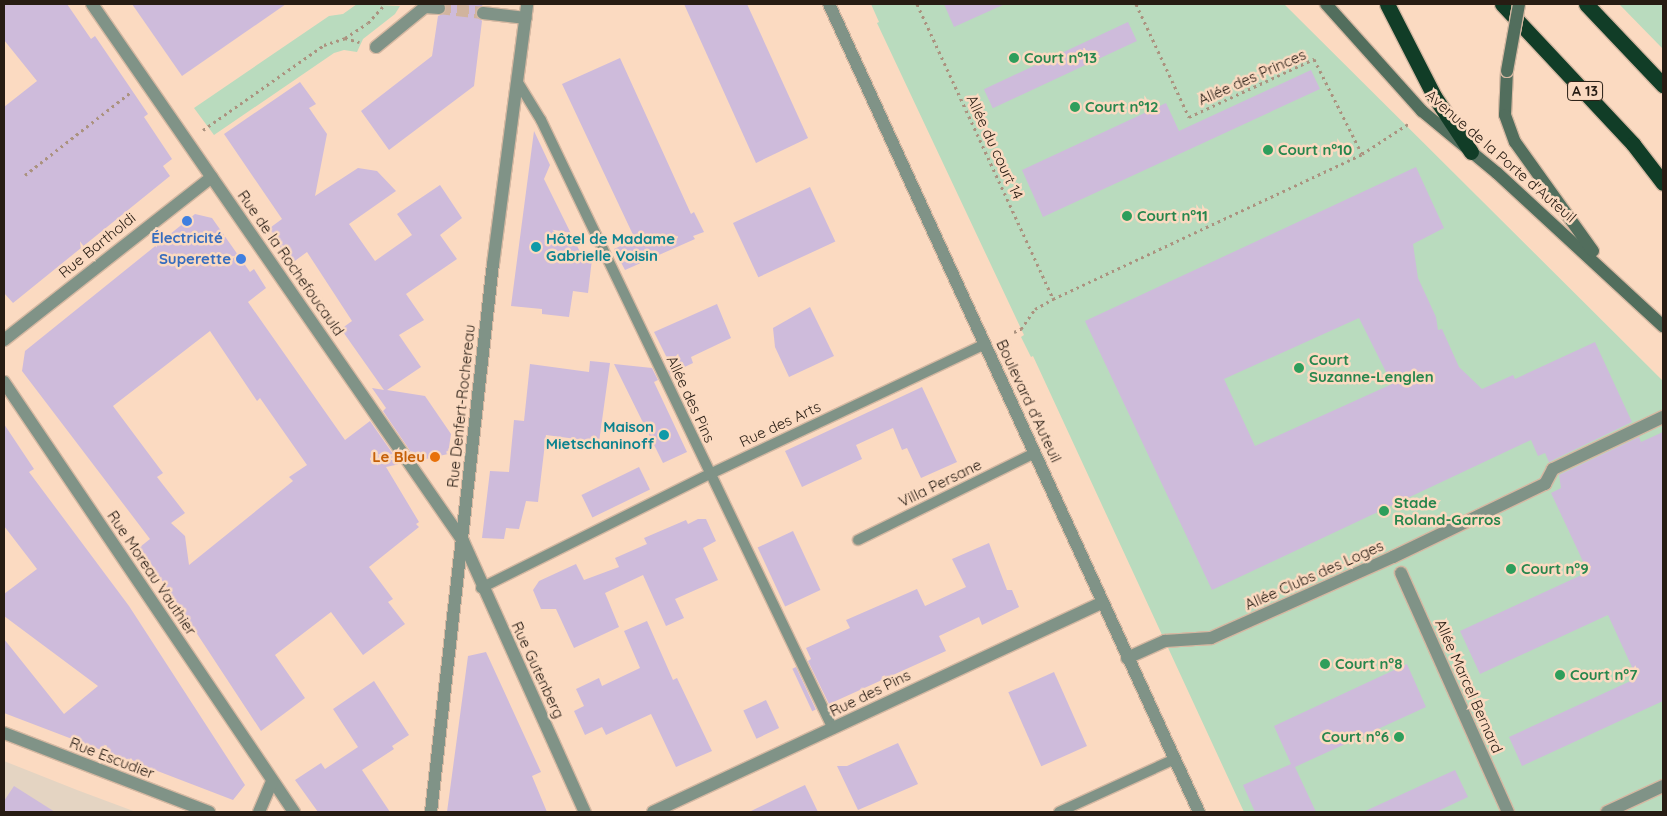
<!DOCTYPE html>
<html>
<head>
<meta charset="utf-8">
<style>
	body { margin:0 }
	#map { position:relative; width:1667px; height:816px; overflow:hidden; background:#fbdac1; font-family:Quicksand,sans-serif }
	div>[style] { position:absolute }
	.education>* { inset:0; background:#e4d4c2 }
	.green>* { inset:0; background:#b9dbbe }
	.building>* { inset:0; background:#cebbdb; transform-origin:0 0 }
	.minor-tunnel>* { height:12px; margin-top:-6px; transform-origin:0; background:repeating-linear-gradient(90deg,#d1b49e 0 12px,transparent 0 18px) }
	.path>* { height:3px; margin-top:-1.5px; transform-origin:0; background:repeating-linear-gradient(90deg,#ab927f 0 2.5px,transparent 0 6.5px) }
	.roads { filter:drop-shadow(1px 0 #d5b8a2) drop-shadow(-1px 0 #d5b8a2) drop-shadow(0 1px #d5b8a2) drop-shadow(0 -1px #d5b8a2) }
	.service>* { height:10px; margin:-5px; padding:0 5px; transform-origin:5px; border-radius:5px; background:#809387 }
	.pedestrian>* { height:12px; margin:-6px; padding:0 6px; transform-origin:6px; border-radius:6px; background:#809387 }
	.minor>* { height:12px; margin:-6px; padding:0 6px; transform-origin:6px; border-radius:6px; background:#809387 }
	.tertiary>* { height:12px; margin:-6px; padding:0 6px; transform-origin:6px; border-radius:6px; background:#809387 }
	.secondary>* { height:12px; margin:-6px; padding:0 6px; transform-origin:6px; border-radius:6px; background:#526e5d }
	.motorway>* { height:15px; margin:-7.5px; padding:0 7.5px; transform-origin:7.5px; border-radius:7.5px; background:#113d27 }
	.bridges { filter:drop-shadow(1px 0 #d5b8a2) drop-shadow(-1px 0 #d5b8a2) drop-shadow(0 1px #d5b8a2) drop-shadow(0 -1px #d5b8a2) }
	.secondary-bridge>* { height:12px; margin:-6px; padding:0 6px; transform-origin:6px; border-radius:6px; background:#526e5d }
	.dots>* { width:14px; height:14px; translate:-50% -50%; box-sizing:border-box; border:2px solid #fbdac1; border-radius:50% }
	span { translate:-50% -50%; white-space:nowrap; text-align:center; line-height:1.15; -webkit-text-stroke:5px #fbdac1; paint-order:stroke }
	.shield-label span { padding:1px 4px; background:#fbdac1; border:1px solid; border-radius:4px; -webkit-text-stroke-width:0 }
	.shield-label { font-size:14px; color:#271c13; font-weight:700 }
	.leisure-label { font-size:15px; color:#27864d; font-weight:700 }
	.left { translate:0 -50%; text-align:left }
	.right { translate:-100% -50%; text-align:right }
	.street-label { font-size:15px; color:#271c13 }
	.shop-label { font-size:15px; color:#366cbe; font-weight:700 }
	.culture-label { font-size:15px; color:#0d838f; font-weight:700 }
	.food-label { font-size:15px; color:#c56008; font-weight:700 }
	.frame { position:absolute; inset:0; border:5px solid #271c13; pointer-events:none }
</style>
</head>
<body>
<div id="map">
	<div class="education">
		<i style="clip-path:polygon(4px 761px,77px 790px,136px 812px,4px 812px)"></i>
	</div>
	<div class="green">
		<i style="clip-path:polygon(357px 4px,400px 6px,395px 14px,363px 39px,357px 52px,344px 50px,334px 53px,214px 135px,194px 108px,329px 16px,343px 14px)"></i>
		<i style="clip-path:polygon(871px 4px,1284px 4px,1663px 381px,1663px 812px,1244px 812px,1033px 356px,1031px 357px,1021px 337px,1024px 335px,877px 23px,879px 22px)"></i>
		<i style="clip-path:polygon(1619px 4px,1663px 4px,1663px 49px)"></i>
	</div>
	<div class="building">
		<i style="clip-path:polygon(4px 4px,67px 4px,91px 39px,95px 36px,127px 83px,148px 114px,144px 117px,172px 159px,163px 166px,170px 176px,13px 303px,4px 293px,4px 107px,37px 81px,4px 40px)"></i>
		<i style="clip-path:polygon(132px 4px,286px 4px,182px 76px)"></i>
		<i style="clip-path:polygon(446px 4px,484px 4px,475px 12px,482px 21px,474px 86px,389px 150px,361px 111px,432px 56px,438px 16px,445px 13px)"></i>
		<i style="clip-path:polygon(684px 4px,747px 4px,808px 138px,756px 163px)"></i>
		<i style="clip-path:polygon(944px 4px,1005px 4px,954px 27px)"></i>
		<i style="left:1128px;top:22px;width:21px;height:159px;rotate:65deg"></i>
		<i style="clip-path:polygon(620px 58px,691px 214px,694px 212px,704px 232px,693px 236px,695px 239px,625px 270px,614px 249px,635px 239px,562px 84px)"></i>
		<i style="clip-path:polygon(1311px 70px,1320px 89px,1043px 217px,1022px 170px,1166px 103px,1179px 131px)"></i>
		<i style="clip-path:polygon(300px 82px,316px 104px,309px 108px,327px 134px,315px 196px,358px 168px,377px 171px,396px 191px,349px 224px,375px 261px,412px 235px,397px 214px,440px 185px,462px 218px,440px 235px,457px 259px,406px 294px,424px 320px,399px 335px,421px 367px,387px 390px,425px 396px,451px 434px,448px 454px,417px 461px,383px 411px,386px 408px,372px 388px,384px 390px,341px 329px,352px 321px,307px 252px,292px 263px,267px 230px,282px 219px,224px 134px)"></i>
		<i style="clip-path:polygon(534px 131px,550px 165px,544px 179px,585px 262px,592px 259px,588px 293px,573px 291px,569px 317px,542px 314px,542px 309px,511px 306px)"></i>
		<i style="clip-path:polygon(evenodd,1416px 167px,1444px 228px,1413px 244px,1418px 278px,1436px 317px,1438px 330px,1442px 329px,1459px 367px,1482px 389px,1513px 375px,1515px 379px,1595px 342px,1632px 422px,1549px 462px,1545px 453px,1538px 456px,1531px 440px,1212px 590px,1085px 321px,1416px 167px,1359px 318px,1392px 384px,1255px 446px,1224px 379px,1359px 318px)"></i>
		<i style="left:810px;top:187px;width:60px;height:85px;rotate:65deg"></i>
		<i style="clip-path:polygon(evenodd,195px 214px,212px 218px,250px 272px,254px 269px,266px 288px,248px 302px,345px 440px,370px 421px,400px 464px,386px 467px,419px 522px,416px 524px,419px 527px,369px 567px,393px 599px,388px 602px,405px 624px,363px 655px,331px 612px,275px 655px,305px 698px,261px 731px,140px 547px,150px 539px,22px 371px,25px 351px,195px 214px,210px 331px,257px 401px,260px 398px,307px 465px,289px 477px,293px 481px,189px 565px,185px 536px,171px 523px,185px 513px,157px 477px,163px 473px,113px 406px,210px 331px)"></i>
		<i style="clip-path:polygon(717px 304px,731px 338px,691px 357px,693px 363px,670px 374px,668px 370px,673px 370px,654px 332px)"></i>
		<i style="clip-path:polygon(810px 307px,834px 356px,789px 377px,775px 347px,773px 328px)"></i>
		<i style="clip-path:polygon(590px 361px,610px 363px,599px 442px,546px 435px,538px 502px,526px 501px,519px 529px,506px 528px,504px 539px,482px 538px,490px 471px,509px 472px,514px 420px,524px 421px,530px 364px,589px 372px)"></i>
		<i style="clip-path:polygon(614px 364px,652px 368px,658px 380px,654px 382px,687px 452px,663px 463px)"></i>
		<i style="clip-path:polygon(922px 387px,957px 462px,921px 478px,907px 448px,902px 450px,893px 428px,856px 445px,862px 459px,802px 487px,785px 451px)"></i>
		<i style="clip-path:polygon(4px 424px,34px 469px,29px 472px,129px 606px,245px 785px,233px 800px,134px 762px,131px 758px,129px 760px,114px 755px,4px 713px,4px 639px,64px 714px,98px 686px,4px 616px,4px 594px,37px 569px,4px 526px)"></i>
		<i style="clip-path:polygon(1663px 432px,1663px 701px,1522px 766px,1509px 737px,1637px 678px,1608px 615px,1480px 674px,1460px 631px,1588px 572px,1551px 493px,1561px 488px,1559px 475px,1639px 437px,1641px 442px)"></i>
		<i style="left:639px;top:467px;width:25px;height:64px;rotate:64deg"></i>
		<i style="clip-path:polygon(698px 519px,706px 519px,716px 541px,703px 548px,718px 580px,675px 599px,684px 618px,666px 626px,643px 575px,605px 593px,619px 627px,574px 648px,556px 609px,541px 609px,533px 590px,539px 581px,576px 564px,584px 580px,619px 567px,615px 558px,647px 544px,644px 538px,686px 520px,688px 524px)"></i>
		<i style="left:793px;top:531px;width:65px;height:39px;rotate:65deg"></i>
		<i style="clip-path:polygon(989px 543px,1007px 590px,1012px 590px,1019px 607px,982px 625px,979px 617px,939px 636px,946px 651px,829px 704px,808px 661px,811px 659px,806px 648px,850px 628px,846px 620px,917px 589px,925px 606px,966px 587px,952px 559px)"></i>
		<i style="clip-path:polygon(647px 621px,673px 680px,677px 678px,712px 751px,676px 767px,651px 714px,606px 735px,602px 727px,585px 735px,574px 711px,584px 706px,576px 689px,599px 678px,602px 686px,640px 668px,624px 631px)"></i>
		<i style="clip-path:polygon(486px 652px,541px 772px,532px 776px,547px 812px,447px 812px,468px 656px)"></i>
		<i style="clip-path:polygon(1407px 664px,1426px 707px,1295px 767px,1316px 812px,1255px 812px,1243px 785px,1291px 764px,1274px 726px)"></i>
		<i style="left:796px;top:667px;width:47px;height:4px;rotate:65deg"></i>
		<i style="left:1054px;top:672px;width:81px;height:50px;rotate:66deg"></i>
		<i style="clip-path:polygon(374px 681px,409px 735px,392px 746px,394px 749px,362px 770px,390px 812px,318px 812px,295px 780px,321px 763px,325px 769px,358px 747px,333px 709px)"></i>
		<i style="left:766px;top:700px;width:31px;height:25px;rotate:65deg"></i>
		<i style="clip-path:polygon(898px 743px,918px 784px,858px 810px,837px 766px,847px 766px)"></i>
		<i style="clip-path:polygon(1455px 770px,1468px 797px,1436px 812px,1363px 812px)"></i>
		<i style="clip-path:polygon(805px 785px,818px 812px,749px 812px,788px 793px)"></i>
		<i style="clip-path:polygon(14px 786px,55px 812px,4px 812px,4px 801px)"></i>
	</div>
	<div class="minor-tunnel">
		<i style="left:439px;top:8px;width:44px;rotate:6.5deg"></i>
	</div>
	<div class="path">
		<i style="left:917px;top:4px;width:325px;rotate:65.2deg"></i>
		<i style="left:1136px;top:4px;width:125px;rotate:64.9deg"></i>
		<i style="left:1189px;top:117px;width:138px;rotate:-24.9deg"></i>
		<i style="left:1314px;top:59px;width:106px;rotate:63.2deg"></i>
		<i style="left:345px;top:38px;width:27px;rotate:-33deg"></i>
		<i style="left:368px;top:23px;width:25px;rotate:-48deg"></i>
		<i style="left:203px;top:130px;width:148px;rotate:-35.1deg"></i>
		<i style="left:324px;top:45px;width:22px;rotate:-18deg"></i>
		<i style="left:345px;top:38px;width:15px;rotate:16deg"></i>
		<i style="left:25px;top:175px;width:135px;rotate:-38.1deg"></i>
		<i style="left:1014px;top:332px;width:8px;rotate:-23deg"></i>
		<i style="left:1021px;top:329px;width:24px;rotate:-55deg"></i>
		<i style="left:1035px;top:309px;width:21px;rotate:-29deg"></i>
		<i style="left:1053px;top:299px;width:341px;rotate:-25.1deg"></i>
		<i style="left:1362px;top:154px;width:55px;rotate:-33.1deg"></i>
	</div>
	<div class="roads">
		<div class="service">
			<i style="left:519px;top:84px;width:42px;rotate:58.6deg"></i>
			<i style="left:541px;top:120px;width:675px;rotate:64.38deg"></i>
			<i style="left:858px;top:540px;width:197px;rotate:-26.2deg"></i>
			<i style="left:481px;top:588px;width:256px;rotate:-26.5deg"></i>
			<i style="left:710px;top:474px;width:304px;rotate:-25.3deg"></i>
			<i style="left:1059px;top:812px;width:128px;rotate:-24.6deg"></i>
		</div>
		<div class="pedestrian">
			<i style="left:1401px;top:573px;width:262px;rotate:65.9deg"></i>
			<i style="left:1127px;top:658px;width:42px;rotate:-24.1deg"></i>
			<i style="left:1165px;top:641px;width:46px;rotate:-3.7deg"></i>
			<i style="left:1211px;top:638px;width:199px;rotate:-24deg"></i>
			<i style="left:1393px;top:557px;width:169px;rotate:-25.7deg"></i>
			<i style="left:1545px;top:484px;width:17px;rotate:-62deg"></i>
			<i style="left:1553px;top:469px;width:122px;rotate:-25.3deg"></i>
			<i style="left:1607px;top:812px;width:62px;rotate:-24.9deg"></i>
		</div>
		<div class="minor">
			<i style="left:92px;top:4px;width:653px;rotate:55.36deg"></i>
			<i style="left:463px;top:541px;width:297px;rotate:65.8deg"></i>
			<i style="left:483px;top:13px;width:43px;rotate:6.6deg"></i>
			<i style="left:376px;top:47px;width:63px;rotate:-39.2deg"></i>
			<i style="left:425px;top:7px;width:14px;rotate:4deg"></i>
			<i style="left:4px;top:340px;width:264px;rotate:-38.1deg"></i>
			<i style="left:4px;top:382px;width:519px;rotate:56deg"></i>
			<i style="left:4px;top:733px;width:220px;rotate:21.1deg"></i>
			<i style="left:259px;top:812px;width:33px;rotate:-67deg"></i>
			<i style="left:431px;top:812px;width:551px;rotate:-83.55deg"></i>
			<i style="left:493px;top:264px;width:262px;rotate:-82.5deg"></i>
			<i style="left:653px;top:812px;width:494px;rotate:-25deg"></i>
		</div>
		<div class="tertiary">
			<i style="left:829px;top:4px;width:889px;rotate:65.4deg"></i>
		</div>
		<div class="secondary">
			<i style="left:1326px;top:4px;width:144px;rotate:48.1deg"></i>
			<i style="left:1422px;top:111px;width:97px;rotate:39.6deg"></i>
			<i style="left:1497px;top:173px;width:226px;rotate:42.7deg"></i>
			<i style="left:1507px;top:71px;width:44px;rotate:92.6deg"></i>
			<i style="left:1505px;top:115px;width:29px;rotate:70deg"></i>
			<i style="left:1515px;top:142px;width:134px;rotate:54.4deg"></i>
		</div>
		<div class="motorway">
			<i style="left:1387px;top:4px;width:103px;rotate:62.9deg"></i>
			<i style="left:1434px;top:96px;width:67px;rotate:56.5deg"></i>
			<i style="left:1502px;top:4px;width:192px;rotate:46.9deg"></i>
			<i style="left:1633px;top:144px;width:49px;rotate:52.4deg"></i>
			<i style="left:1586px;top:4px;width:112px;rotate:46.5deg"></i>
		</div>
	</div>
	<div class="bridges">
		<div class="secondary-bridge">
			<i style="left:1507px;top:71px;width:68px;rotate:-79.8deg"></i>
		</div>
	</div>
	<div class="dots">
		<i style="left:1014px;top:58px;background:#2e9e5b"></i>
		<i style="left:1075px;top:107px;background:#2e9e5b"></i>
		<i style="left:1268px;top:150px;background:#2e9e5b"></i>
		<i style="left:1127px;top:216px;background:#2e9e5b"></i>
		<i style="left:187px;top:221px;background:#3f7fe0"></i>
		<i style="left:536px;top:247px;background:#0f9aa8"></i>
		<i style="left:241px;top:259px;background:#3f7fe0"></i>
		<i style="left:1299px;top:368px;background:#2e9e5b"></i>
		<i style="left:664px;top:435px;background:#0f9aa8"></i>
		<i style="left:435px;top:457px;background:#e8710a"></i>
		<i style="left:1384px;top:511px;background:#2e9e5b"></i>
		<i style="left:1511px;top:569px;background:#2e9e5b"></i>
		<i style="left:1325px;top:664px;background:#2e9e5b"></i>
		<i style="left:1560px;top:675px;background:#2e9e5b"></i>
		<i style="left:1399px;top:737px;background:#2e9e5b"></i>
	</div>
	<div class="shield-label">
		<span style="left:1585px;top:91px">A 13</span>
	</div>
	<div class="leisure-label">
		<span class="left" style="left:1024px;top:58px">Court n°13</span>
		<span class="left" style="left:1085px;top:107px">Court n°12</span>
		<span class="left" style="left:1278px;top:150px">Court n°10</span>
		<span class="left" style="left:1137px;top:216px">Court n°11</span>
		<span class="left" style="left:1309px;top:368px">Court<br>Suzanne-Lenglen</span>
		<span class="left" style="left:1394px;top:511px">Stade<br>Roland-Garros</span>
		<span class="left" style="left:1521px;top:569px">Court n°9</span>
		<span class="left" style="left:1335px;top:664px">Court n°8</span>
		<span class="left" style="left:1570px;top:675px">Court n°7</span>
		<span class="right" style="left:1389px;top:737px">Court n°6</span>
	</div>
	<div class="street-label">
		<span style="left:1252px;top:77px;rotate:-24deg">Allée des Princes</span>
		<span style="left:995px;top:147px;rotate:65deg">Allée du court 14</span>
		<span style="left:1501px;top:156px;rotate:41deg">Avenue de la Porte d'Auteuil</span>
		<span style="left:97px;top:245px;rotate:-39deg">Rue Bartholdi</span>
		<span style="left:291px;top:263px;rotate:55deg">Rue de la Rochefoucauld</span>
		<span style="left:691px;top:399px;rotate:65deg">Allée des Pins</span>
		<span style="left:1029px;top:401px;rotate:65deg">Boulevard d'Auteuil</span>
		<span style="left:461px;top:406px;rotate:-84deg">Rue Denfert-Rochereau</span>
		<span style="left:780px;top:424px;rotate:-25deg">Rue des Arts</span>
		<span style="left:940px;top:483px;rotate:-26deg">Villa Persane</span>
		<span style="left:152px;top:573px;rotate:56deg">Rue Moreau Vauthier</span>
		<span style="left:1314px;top:575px;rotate:-24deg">Allée Clubs des Loges</span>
		<span style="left:538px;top:670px;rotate:65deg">Rue Gutenberg</span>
		<span style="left:1469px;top:686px;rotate:66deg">Allée Marcel Bernard</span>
		<span style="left:870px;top:693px;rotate:-26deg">Rue des Pins</span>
		<span style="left:112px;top:758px;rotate:21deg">Rue Escudier</span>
	</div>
	<div class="shop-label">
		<span style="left:187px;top:238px">Électricité</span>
		<span class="right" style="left:231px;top:259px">Superette</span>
	</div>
	<div class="culture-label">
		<span class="left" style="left:546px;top:247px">Hôtel de Madame<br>Gabrielle Voisin</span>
		<span class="right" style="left:654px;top:435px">Maison<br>Mietschaninoff</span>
	</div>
	<div class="food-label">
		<span class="right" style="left:425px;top:457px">Le Bleu</span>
	</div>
	<div class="frame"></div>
</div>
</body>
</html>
